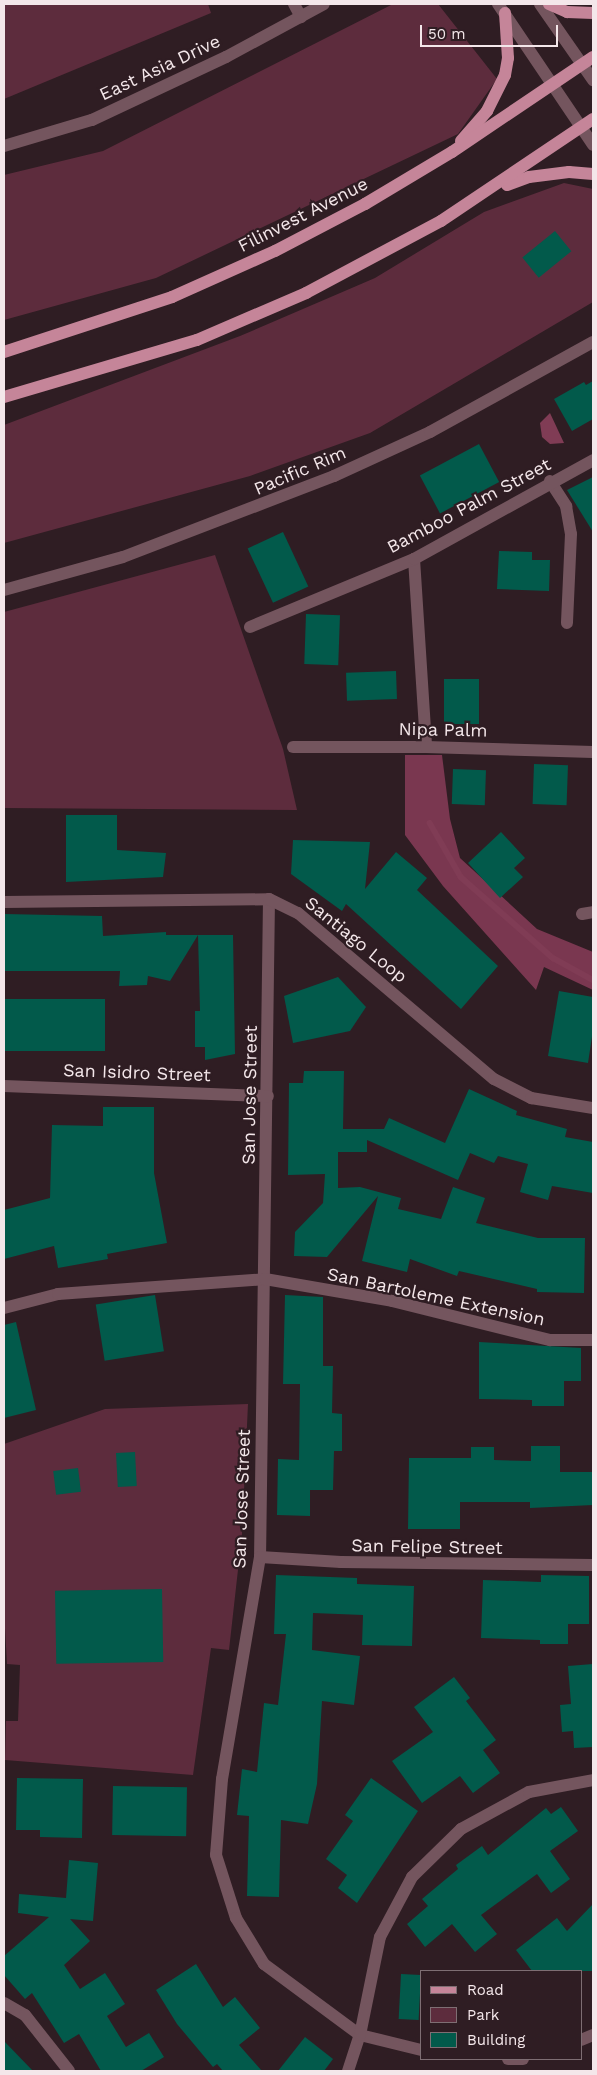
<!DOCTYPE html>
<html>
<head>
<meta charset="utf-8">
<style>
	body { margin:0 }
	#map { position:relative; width:597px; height:2075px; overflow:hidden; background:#2f1d23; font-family:"Work Sans",sans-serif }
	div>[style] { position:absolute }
	.green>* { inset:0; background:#5d2c3d }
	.forest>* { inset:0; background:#7a3750 }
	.water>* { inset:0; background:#803c55 }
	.stream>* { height:5.5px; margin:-2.75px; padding:0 2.75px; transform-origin:2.75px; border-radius:2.75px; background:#803c55 }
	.building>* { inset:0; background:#025a4b; transform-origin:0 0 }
	.minor>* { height:12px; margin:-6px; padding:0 6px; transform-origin:6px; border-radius:6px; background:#74555e }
	.major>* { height:12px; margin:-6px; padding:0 6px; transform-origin:6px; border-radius:6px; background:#c58599 }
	span { translate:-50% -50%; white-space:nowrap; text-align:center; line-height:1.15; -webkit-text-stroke:4.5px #2f1d23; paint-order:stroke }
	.street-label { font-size:18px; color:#f4e7ea }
	.frame { position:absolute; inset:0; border:5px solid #f4e7ea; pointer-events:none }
	.legend { position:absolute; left:420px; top:1970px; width:162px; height:90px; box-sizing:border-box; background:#2f1d23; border:1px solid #7e6e73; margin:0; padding:6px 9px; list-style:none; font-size:15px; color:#f4e7ea }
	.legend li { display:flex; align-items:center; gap:10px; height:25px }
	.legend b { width:25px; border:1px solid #7e6e73 }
	.scale { position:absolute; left:420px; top:25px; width:138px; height:22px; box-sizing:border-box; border:2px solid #f4e7ea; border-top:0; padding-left:6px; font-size:15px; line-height:18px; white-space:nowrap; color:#f4e7ea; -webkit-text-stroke:4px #2f1d23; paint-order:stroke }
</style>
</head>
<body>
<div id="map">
	<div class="green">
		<i style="clip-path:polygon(4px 4px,208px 4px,211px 13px,4px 99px)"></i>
		<i style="clip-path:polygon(393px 4px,438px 4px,497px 79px,458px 134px,156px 278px,4px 320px,4px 175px,103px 151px)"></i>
		<i style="clip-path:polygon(564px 183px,593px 189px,593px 302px,370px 433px,250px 476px,4px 543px,4px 425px,240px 336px,375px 278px,484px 212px)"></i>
		<i style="clip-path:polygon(215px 555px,283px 749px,297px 810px,4px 808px,4px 612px)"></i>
		<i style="clip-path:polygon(248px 1404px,242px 1534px,229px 1650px,211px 1648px,193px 1775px,5px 1760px,6px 1721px,18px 1721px,20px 1665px,7px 1664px,4px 1610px,4px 1444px,105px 1409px)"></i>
	</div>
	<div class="forest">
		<i style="clip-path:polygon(405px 755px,442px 755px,450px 819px,460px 858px,537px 929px,593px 952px,593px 990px,544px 967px,536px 990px,443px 886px,405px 835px)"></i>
	</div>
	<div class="water">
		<i style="clip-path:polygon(550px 413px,564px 443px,550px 444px,542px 437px,540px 423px)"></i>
	</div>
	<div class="stream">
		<i style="left:430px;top:823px;width:62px;rotate:60.1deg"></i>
		<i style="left:461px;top:877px;width:123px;rotate:41.4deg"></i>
		<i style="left:553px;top:958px;width:46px;rotate:28.8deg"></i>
	</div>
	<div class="building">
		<i style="left:555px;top:231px;width:26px;height:42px;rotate:51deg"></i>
		<i style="clip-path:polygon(593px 381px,593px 419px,572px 431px,554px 399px,584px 382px,586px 385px)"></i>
		<i style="left:479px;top:444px;width:43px;height:67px;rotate:62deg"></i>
		<i style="clip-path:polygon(593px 477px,593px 532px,567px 490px)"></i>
		<i style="left:283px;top:532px;width:60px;height:39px;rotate:65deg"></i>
		<i style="clip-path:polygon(499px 551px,532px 552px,532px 560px,550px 560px,549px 591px,497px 589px)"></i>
		<i style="left:306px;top:614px;width:34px;height:50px;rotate:2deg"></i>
		<i style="left:396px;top:671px;width:28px;height:50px;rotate:88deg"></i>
		<i style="left:444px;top:679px;width:35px;height:45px"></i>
		<i style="left:534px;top:764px;width:34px;height:40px;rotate:2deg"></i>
		<i style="left:453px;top:769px;width:33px;height:35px;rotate:2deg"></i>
		<i style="clip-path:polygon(66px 815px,117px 815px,117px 850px,166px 853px,163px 877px,66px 882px)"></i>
		<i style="clip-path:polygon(501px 832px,525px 858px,514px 868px,523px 877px,500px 898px,468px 863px)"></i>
		<i style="clip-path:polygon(293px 840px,370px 842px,365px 889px,396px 852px,427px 878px,417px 890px,498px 966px,461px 1009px,346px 904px,342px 911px,291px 874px)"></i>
		<i style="clip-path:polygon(4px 914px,102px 916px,103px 936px,166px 932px,166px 935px,198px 935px,170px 981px,148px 976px,147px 985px,119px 986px,120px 971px,4px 971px)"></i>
		<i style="clip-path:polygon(198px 935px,233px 935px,235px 1054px,205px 1060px,205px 1047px,195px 1047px,195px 1011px,200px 1011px)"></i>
		<i style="clip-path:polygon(338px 977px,366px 1007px,350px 1031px,293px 1043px,284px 996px)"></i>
		<i style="clip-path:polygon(559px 991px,593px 997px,593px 1030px,588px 1063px,548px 1056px)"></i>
		<i style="left:105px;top:999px;width:52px;height:101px;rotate:90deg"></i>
		<i style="clip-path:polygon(304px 1071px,344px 1071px,343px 1129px,384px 1129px,389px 1118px,445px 1143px,469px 1089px,517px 1111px,516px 1115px,567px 1129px,565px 1137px,593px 1142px,593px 1193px,552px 1186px,548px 1200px,520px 1192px,528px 1164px,498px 1156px,494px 1163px,470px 1153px,458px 1180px,367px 1140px,367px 1152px,338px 1152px,338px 1188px,360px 1187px,401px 1198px,398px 1209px,441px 1219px,453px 1187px,485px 1198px,476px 1223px,538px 1238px,585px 1238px,584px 1293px,537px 1292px,537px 1289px,459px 1271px,457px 1276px,410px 1259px,407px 1272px,362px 1261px,378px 1196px,327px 1257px,294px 1256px,295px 1232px,323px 1203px,325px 1174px,288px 1175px,289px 1083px,303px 1083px)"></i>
		<i style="clip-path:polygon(103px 1107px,154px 1107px,154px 1173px,167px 1243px,107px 1254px,108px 1259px,58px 1268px,54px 1246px,4px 1259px,4px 1210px,50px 1198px,52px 1125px,103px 1126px)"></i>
		<i style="left:155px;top:1295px;width:57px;height:60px;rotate:81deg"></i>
		<i style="clip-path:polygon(285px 1295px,323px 1297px,323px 1366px,333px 1366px,332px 1413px,342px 1414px,342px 1451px,334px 1451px,333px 1490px,310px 1490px,310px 1516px,277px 1515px,278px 1459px,299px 1460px,300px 1384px,283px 1384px)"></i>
		<i style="clip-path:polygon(16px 1322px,36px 1410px,4px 1418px,4px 1325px)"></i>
		<i style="clip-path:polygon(479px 1342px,581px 1348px,581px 1381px,564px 1381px,564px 1406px,532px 1406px,532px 1400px,479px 1399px)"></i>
		<i style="clip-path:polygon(531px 1446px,560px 1446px,560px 1472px,593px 1472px,593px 1505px,530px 1508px,530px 1502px,460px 1502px,460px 1529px,408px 1529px,409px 1458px,471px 1458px,471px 1447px,494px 1447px,494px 1460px,531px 1461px)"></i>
		<i style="left:135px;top:1452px;width:34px;height:19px;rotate:87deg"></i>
		<i style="left:78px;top:1468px;width:24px;height:25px;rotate:83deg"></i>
		<i style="clip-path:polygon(276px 1575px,357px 1578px,357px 1584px,414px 1586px,412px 1646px,362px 1645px,363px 1615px,313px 1613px,312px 1650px,360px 1656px,354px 1705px,322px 1701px,317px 1784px,308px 1824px,281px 1820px,279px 1897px,247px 1896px,249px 1816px,237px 1815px,242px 1769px,257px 1772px,264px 1703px,278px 1705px,286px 1634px,274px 1634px)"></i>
		<i style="clip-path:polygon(541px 1575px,589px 1576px,589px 1624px,568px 1624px,568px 1644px,540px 1644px,540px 1640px,481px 1638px,483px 1580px,541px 1582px)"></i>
		<i style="left:162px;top:1589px;width:73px;height:107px;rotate:89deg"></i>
		<i style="clip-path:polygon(593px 1664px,593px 1747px,574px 1748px,573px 1731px,562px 1732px,560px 1705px,571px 1704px,568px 1666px)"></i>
		<i style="clip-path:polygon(454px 1677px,470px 1698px,466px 1701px,496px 1740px,483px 1750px,500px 1773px,473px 1793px,460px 1776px,422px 1803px,392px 1761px,433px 1732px,414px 1707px)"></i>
		<i style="clip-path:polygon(17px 1778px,83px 1779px,82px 1838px,40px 1837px,40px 1830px,16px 1830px)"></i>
		<i style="clip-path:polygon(371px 1778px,418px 1811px,357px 1903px,338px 1888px,347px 1875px,326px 1859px,353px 1821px,345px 1815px)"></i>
		<i style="left:113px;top:1786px;width:74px;height:49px;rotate:1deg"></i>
		<i style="clip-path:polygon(561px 1807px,578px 1831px,550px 1851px,570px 1879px,551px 1893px,537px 1874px,481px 1915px,497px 1934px,475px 1952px,452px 1924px,425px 1947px,407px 1924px,428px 1906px,422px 1899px,458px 1869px,456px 1865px,482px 1846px,488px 1855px,546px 1808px,551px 1814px)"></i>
		<i style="clip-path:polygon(69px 1860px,98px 1863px,93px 1921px,70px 1919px,90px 1941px,64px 1965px,80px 1989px,105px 1973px,125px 2004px,107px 2016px,126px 2047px,149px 2033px,164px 2057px,141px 2071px,101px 2071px,79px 2034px,64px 2043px,32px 1993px,25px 1999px,4px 1975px,4px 1956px,49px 1917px,18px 1913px,19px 1894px,66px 1898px)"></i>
		<i style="clip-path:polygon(593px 1904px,593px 1971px,532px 1971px,516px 1950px,557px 1918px,567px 1931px)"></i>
		<i style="clip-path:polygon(196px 1964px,223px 2007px,235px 1997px,260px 2028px,239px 2045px,262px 2071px,223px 2071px,217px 2064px,213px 2067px,177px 2024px,156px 1990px)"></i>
		<i style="left:401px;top:1974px;width:20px;height:45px;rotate:3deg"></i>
		<i style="clip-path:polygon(305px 2037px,333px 2059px,324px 2071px,278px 2071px)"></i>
		<i style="clip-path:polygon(4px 2041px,33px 2071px,4px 2071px)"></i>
	</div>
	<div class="minor">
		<i style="left:294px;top:4px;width:15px;rotate:62deg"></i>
		<i style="left:498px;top:4px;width:170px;rotate:56deg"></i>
		<i style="left:540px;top:4px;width:93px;rotate:55.1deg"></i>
		<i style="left:4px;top:146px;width:92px;rotate:-16.5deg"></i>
		<i style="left:92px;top:120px;width:148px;rotate:-25.2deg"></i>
		<i style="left:226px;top:57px;width:111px;rotate:-28.4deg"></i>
		<i style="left:550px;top:481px;width:30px;rotate:57deg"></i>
		<i style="left:566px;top:506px;width:28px;rotate:80deg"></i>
		<i style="left:571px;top:534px;width:89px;rotate:92.6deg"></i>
		<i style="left:414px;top:559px;width:188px;rotate:86.3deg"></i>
		<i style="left:4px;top:590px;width:123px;rotate:-15.5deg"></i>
		<i style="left:123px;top:557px;width:226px;rotate:-21deg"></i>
		<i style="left:334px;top:476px;width:106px;rotate:-24.6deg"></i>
		<i style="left:430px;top:432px;width:186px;rotate:-28.9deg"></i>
		<i style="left:250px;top:627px;width:178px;rotate:-22.5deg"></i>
		<i style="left:414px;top:559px;width:205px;rotate:-28.9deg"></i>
		<i style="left:293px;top:747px;width:133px"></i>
		<i style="left:426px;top:747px;width:167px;rotate:1.7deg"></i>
		<i style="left:269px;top:899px;width:658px;rotate:90.78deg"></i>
		<i style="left:260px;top:1557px;width:225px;rotate:99.7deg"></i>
		<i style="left:222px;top:1779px;width:76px;rotate:94.5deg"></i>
		<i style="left:216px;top:1855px;width:66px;rotate:72.4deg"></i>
		<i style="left:236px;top:1918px;width:54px;rotate:58.7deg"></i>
		<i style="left:264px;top:1964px;width:119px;rotate:36.5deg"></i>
		<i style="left:360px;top:2035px;width:63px;rotate:13.8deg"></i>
		<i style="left:4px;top:902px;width:265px;rotate:-0.6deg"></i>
		<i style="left:269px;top:899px;width:32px;rotate:26deg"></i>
		<i style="left:298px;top:913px;width:257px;rotate:40.3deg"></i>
		<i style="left:494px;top:1079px;width:42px;rotate:27.2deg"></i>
		<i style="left:531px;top:1098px;width:63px;rotate:9.2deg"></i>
		<i style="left:582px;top:914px;width:11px;rotate:-10deg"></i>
		<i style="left:4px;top:1086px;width:264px;rotate:2.2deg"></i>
		<i style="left:4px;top:1308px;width:56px;rotate:-14.5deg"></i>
		<i style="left:58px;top:1294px;width:208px;rotate:-4.1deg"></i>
		<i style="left:265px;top:1279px;width:129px;rotate:9.8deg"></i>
		<i style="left:392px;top:1301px;width:163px;rotate:13.9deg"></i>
		<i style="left:550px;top:1340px;width:43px"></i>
		<i style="left:260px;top:1557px;width:81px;rotate:3.5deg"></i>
		<i style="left:341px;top:1562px;width:252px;rotate:0.7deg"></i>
		<i style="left:4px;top:2003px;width:24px;rotate:30deg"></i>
		<i style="left:25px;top:2015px;width:71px;rotate:51.8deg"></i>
		<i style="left:581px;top:2040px;width:13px;rotate:-23deg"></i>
		<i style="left:508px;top:2059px;width:15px"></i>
		<i style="left:348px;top:2071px;width:38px;rotate:-72deg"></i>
		<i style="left:360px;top:2035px;width:100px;rotate:-78.5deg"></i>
		<i style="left:380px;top:1937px;width:68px;rotate:-61.9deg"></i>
		<i style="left:412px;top:1877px;width:69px;rotate:-44.4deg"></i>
		<i style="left:461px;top:1829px;width:77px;rotate:-28.6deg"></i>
		<i style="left:529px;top:1792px;width:65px;rotate:-10.6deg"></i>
	</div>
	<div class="major">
		<i style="left:549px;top:4px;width:20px;rotate:24deg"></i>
		<i style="left:567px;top:12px;width:26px;rotate:2deg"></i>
		<i style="left:461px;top:141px;width:40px;rotate:-49deg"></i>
		<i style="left:487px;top:111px;width:40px;rotate:-63.4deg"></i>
		<i style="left:505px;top:75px;width:17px;rotate:-80deg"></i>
		<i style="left:508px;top:58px;width:45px;rotate:-93.8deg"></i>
		<i style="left:507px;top:185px;width:23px;rotate:-20deg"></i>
		<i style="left:529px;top:177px;width:40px;rotate:-7.1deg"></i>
		<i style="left:569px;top:172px;width:24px;rotate:5deg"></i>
		<i style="left:4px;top:352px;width:177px;rotate:-18.1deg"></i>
		<i style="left:172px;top:297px;width:113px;rotate:-24.1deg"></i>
		<i style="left:275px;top:251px;width:102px;rotate:-27.6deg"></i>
		<i style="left:365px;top:204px;width:101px;rotate:-30.9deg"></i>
		<i style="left:452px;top:152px;width:170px;rotate:-34deg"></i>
		<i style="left:4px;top:397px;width:201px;rotate:-16.5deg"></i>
		<i style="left:197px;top:340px;width:119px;rotate:-23.3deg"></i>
		<i style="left:306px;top:293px;width:153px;rotate:-28.1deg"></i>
		<i style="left:441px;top:221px;width:183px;rotate:-33.9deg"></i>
	</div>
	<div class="street-label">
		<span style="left:160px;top:68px;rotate:-25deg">East Asia Drive</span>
		<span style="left:303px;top:215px;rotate:-27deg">Filinvest Avenue</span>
		<span style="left:300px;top:471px;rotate:-23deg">Pacific Rim</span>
		<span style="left:469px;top:506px;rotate:-28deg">Bamboo Palm Street</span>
		<span style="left:443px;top:730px;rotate:1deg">Nipa Palm</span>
		<span style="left:356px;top:940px;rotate:39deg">Santiago Loop</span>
		<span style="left:137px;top:1073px;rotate:2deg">San Isidro Street</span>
		<span style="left:250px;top:1095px;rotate:-89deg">San Jose Street</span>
		<span style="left:436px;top:1297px;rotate:12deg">San Bartoleme Extension</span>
		<span style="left:242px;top:1499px;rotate:-88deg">San Jose Street</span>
		<span style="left:427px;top:1547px;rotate:1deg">San Felipe Street</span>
	</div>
	<div class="frame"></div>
	<ul class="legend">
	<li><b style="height:6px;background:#c58599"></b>Road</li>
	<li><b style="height:14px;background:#5d2c3d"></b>Park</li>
	<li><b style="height:14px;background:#025a4b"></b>Building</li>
	</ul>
	<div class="scale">50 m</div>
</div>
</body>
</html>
